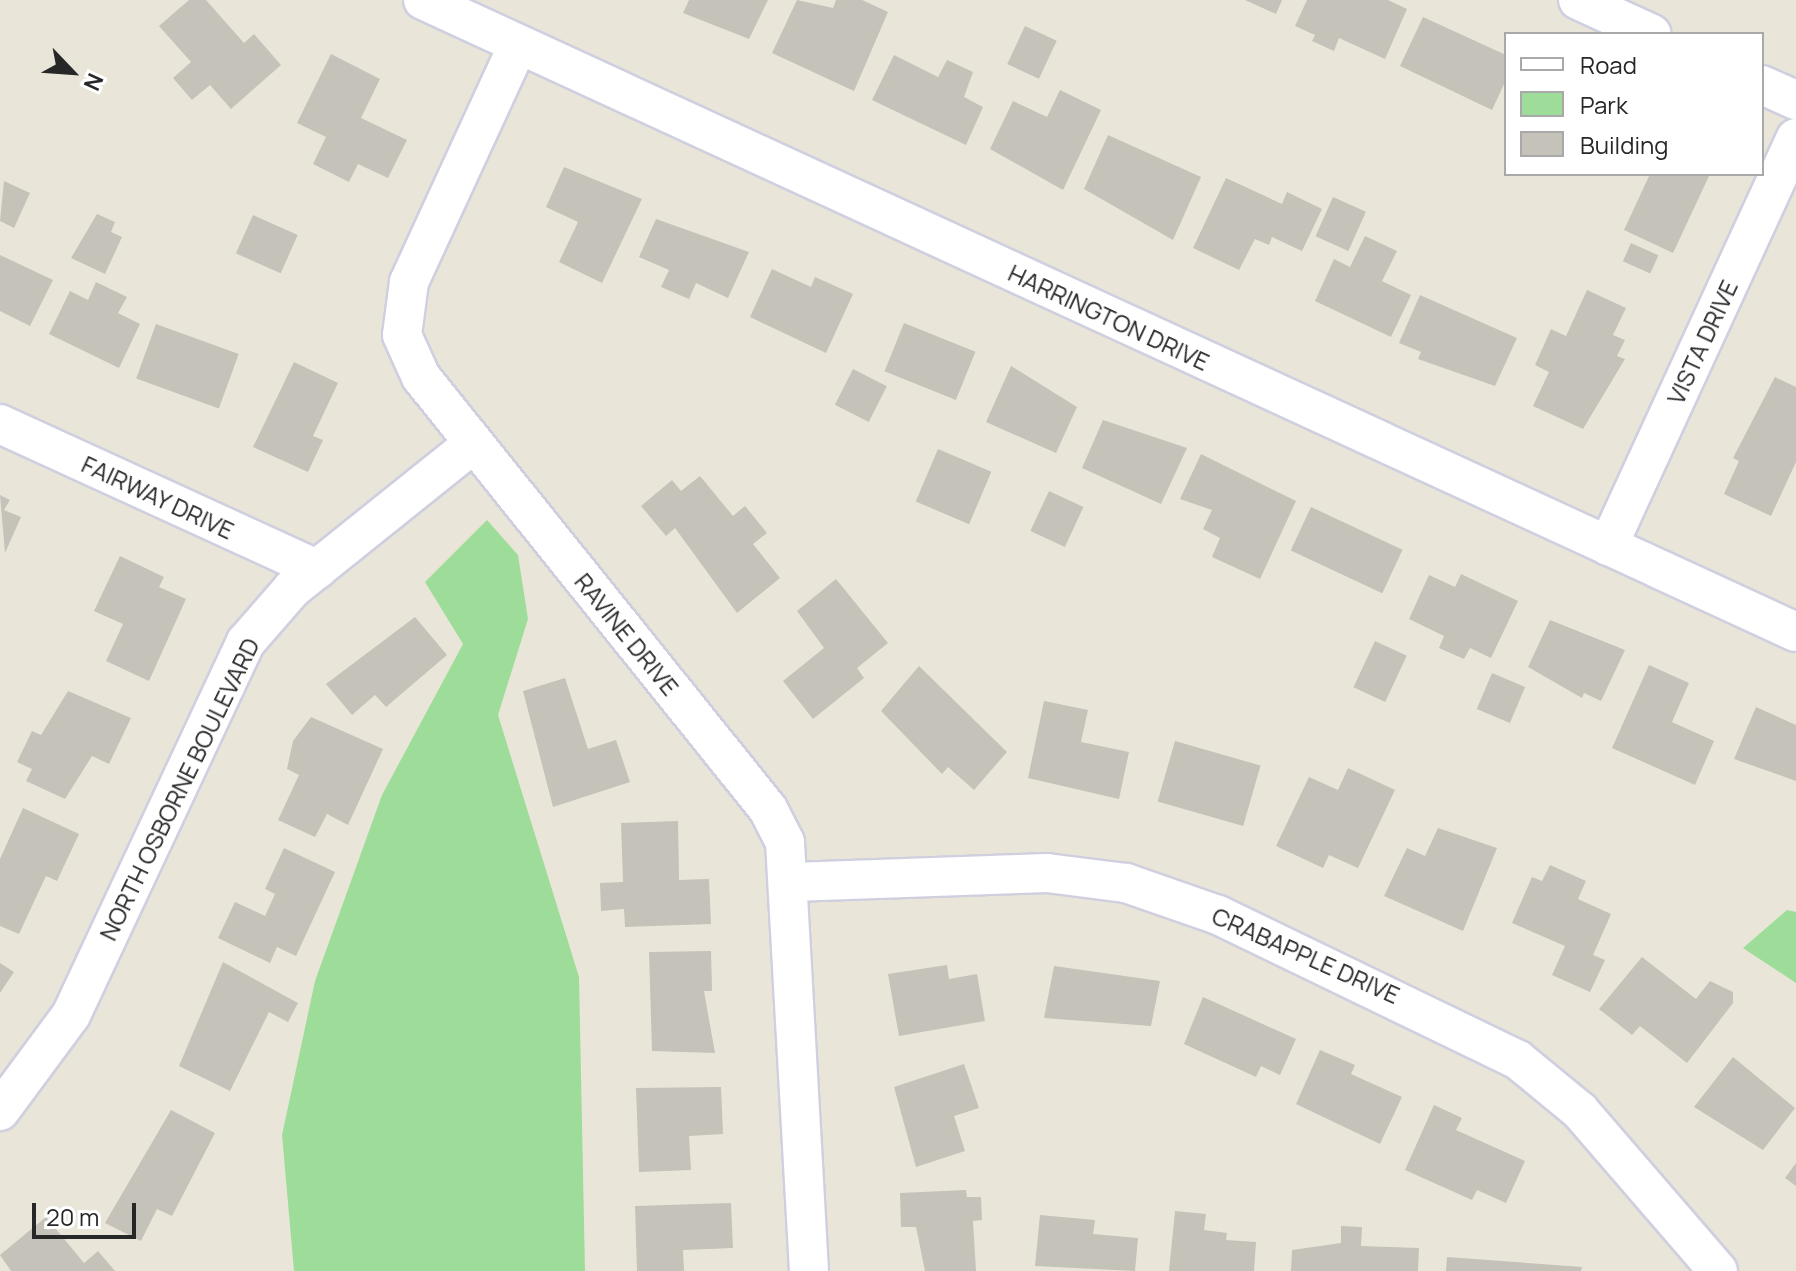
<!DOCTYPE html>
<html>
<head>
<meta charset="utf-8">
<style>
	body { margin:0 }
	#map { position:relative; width:1796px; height:1271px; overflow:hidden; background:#e9e6d9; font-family:Manrope,sans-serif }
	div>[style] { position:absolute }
	.green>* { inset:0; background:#9edc99 }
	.building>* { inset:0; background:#c4c2b9; transform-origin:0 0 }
	.roads { filter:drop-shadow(2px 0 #d0cfdf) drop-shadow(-2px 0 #d0cfdf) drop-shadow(0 2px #d0cfdf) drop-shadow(0 -2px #d0cfdf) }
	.minor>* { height:38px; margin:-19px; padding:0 19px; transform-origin:19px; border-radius:19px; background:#fff }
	span { translate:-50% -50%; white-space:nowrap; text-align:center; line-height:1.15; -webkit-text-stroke:6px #fff; paint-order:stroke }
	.street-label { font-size:24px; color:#272727 }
	.legend { position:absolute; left:1504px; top:32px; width:260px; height:144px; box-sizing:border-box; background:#fff; border:2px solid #a9a9a9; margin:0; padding:10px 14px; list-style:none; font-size:24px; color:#272727 }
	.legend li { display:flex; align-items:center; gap:16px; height:40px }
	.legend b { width:40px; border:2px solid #a9a9a9 }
	.north { position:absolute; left:32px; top:32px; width:80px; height:80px; -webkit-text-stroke:6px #fff; paint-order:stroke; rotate:115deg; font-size:22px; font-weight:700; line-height:32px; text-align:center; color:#272727 }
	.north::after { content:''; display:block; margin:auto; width:28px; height:36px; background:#272727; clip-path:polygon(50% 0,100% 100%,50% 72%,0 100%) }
	.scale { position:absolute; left:32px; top:1203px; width:104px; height:36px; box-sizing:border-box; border:4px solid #272727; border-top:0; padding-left:10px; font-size:24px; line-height:28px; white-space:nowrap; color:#272727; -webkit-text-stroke:6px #fff; paint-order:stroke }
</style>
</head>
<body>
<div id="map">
	<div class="green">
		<i style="clip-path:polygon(487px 520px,518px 555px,528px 619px,498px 715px,579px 977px,585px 1271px,294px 1271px,282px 1135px,315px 981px,382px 795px,463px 644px,425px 582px)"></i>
		<i style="clip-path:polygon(1787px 910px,1796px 912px,1796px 983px,1743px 948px)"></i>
	</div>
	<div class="building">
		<i style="clip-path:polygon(189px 0,206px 0,244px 43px,254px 34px,281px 65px,231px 109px,210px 85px,192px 100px,173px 78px,191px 62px,159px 26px)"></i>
		<i style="clip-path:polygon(689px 0,768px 0,749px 39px,683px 13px)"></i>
		<i style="clip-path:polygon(797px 0,833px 8px,836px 0,862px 0,888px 12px,854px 91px,772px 53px)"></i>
		<i style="clip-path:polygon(1245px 0,1282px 0,1276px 14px)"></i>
		<i style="clip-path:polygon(1307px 0,1388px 0,1407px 9px,1385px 59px,1339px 38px,1334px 51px,1312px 41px,1315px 35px,1295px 26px)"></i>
		<i style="clip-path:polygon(1423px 17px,1506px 55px,1506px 80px,1492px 110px,1400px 66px)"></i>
		<i style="left:1025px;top:26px;width:35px;height:42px;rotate:25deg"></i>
		<i style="clip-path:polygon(331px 54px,380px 79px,361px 118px,407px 140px,388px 178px,358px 164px,349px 182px,313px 164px,326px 137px,297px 123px)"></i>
		<i style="clip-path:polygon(894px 55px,938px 77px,947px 60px,973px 72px,964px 97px,983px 107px,966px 145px,872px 100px)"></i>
		<i style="clip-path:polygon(1060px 90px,1101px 110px,1063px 190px,990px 149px,1013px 101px,1047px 117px)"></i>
		<i style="clip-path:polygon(1108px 135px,1201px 177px,1173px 240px,1084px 189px)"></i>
		<i style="clip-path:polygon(564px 167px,642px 199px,602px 283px,559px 262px,578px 222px,546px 207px)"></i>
		<i style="clip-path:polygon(1650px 174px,1709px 176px,1673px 253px,1624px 230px)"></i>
		<i style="clip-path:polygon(1226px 178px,1282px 204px,1287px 192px,1322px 209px,1302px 251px,1272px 237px,1269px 245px,1255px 239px,1239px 270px,1193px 248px)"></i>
		<i style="clip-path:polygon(4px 181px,30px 193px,14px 228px,0 221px)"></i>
		<i style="left:1333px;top:197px;width:36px;height:43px;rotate:24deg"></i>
		<i style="clip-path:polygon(97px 214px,115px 222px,111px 232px,122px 237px,105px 274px,71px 258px)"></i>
		<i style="left:253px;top:215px;width:49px;height:42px;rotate:24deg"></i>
		<i style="clip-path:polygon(656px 219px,749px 252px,728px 298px,696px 283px,689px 299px,661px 287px,669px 270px,639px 257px)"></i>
		<i style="clip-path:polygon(1365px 236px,1397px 251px,1382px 281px,1411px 295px,1391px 337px,1315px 301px,1334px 259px,1350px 267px)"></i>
		<i style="left:1631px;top:243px;width:30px;height:20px;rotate:24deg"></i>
		<i style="clip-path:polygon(0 255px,53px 280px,30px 326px,0 311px)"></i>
		<i style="clip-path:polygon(772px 269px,811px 287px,815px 277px,853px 294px,826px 353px,750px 317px)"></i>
		<i style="clip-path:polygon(96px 282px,127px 297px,118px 313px,140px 324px,119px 368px,49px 334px,70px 291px,88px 300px)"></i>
		<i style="clip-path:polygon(1587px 290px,1626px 308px,1613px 335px,1625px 340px,1617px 356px,1625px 359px,1583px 429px,1533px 406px,1549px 372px,1535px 365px,1551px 329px,1566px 336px)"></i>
		<i style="clip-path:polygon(1420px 295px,1517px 338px,1495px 386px,1418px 359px,1421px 352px,1399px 343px)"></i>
		<i style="left:904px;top:323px;width:77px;height:52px;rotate:22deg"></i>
		<i style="left:156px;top:324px;width:88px;height:58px;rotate:20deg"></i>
		<i style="clip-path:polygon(294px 362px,338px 383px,313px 436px,323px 440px,308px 472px,253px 447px)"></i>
		<i style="clip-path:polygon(1011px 366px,1077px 407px,1056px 453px,986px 422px)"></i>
		<i style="left:853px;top:369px;width:38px;height:40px;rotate:27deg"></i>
		<i style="clip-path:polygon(1775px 377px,1796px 387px,1796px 462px,1771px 516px,1724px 494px,1739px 461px,1733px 458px)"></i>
		<i style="clip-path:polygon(1103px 420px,1187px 448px,1161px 504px,1082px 468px)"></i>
		<i style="left:938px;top:449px;width:58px;height:57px;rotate:23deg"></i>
		<i style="clip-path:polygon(1201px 454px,1296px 501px,1260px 579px,1212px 557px,1220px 538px,1203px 529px,1212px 510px,1180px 499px)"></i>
		<i style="clip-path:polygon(700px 476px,733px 516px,745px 506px,767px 533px,753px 544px,780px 578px,737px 613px,675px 528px,666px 536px,641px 506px,672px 480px,681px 491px)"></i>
		<i style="left:1049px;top:491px;width:38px;height:44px;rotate:25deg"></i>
		<i style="clip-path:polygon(0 495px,10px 500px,4px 510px,21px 517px,5px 553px)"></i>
		<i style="left:1311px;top:507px;width:101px;height:48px;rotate:25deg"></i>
		<i style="clip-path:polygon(120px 556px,164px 577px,159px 587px,186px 599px,149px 681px,106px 661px,123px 624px,94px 611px)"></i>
		<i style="clip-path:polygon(1461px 574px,1518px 601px,1491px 658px,1470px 648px,1464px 659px,1439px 648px,1444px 636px,1409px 619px,1429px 575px,1455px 587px)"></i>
		<i style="clip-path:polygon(836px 579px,888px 643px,857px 668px,864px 678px,813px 719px,783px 681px,824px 648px,797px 611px)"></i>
		<i style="clip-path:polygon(415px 617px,447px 655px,386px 707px,375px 695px,352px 715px,326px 684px)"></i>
		<i style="clip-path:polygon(1550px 620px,1625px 650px,1601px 701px,1584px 693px,1582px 698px,1528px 667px)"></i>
		<i style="left:1375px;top:641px;width:35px;height:51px;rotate:25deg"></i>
		<i style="clip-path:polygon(1649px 665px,1689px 683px,1672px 722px,1714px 741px,1695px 785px,1612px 748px)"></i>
		<i style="clip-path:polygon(919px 666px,1007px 752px,974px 790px,948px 767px,942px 774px,881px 711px)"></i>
		<i style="left:1492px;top:673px;width:36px;height:39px;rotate:23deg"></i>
		<i style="clip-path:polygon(565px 678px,588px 749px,616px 740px,630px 782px,553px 807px,523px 691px)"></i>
		<i style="clip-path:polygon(68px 691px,131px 718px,109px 764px,92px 756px,65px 799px,26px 781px,32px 769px,17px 762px,32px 731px,41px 735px)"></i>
		<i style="clip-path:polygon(1044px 701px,1088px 710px,1081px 742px,1129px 752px,1119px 799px,1028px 778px)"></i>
		<i style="clip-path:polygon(1756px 707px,1796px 725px,1796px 781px,1734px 759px)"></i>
		<i style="clip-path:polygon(311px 717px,383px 749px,348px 825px,327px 814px,315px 837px,278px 820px,299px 775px,287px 769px,293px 741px)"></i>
		<i style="left:1175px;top:741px;width:89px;height:63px;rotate:16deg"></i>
		<i style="clip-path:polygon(1348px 768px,1395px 790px,1358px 868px,1329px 855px,1323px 868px,1276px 846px,1309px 777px,1338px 790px)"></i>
		<i style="clip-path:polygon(23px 808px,79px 834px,57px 881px,46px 876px,19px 934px,0 926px,0 859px)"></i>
		<i style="clip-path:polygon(678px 821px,679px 880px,709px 879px,711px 924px,625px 927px,624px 909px,601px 911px,600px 883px,623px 882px,621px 823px)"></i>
		<i style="clip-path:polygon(1438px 828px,1497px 848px,1463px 931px,1384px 896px,1407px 848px,1425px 856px)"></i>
		<i style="clip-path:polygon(284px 848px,335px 872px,296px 956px,277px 947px,270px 963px,218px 938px,235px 902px,265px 916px,275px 894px,265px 889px)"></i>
		<i style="clip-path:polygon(1550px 865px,1586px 881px,1578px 899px,1611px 914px,1593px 955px,1605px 960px,1590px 992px,1552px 975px,1565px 946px,1512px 923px,1532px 877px,1542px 881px)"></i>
		<i style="clip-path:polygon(711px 951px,712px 991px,704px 991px,715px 1053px,652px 1051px,649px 952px)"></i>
		<i style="clip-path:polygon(1642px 957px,1696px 999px,1710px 981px,1733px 992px,1733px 1003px,1687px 1063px,1640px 1026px,1632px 1035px,1599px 1009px)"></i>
		<i style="clip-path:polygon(223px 962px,298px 1003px,288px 1022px,269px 1012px,230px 1091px,179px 1066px)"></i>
		<i style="clip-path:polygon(0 963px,14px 972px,0 993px)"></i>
		<i style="clip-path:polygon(947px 965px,949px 979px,977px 974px,985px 1021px,899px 1036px,888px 974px)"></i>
		<i style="clip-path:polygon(1054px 966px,1160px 981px,1151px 1026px,1044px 1018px)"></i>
		<i style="clip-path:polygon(1203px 997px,1296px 1039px,1280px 1075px,1261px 1066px,1256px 1077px,1184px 1044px)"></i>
		<i style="clip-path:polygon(1320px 1050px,1355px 1065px,1351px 1074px,1402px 1097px,1380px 1144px,1296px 1104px)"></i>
		<i style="clip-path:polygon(1733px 1057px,1795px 1108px,1763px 1150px,1694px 1107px)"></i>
		<i style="clip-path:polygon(964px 1064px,979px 1108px,954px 1116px,965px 1151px,916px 1167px,894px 1087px)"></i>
		<i style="clip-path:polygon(721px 1087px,723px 1134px,689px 1136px,691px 1170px,639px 1172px,636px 1088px)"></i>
		<i style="clip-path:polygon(1434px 1105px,1462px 1118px,1456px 1130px,1525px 1161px,1506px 1203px,1477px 1190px,1472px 1200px,1405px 1170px)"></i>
		<i style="clip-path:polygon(171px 1110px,215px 1133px,172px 1216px,157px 1209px,141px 1241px,105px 1223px)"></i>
		<i style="clip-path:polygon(1796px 1163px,1796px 1186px,1785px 1178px)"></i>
		<i style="clip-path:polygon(966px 1190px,967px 1197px,981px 1197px,982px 1220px,973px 1221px,976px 1271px,925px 1271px,916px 1227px,901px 1227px,900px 1193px)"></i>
		<i style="clip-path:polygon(731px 1203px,733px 1248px,683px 1250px,684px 1271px,637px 1271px,635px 1206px)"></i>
		<i style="clip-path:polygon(1175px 1211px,1206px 1214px,1204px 1230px,1227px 1233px,1226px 1240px,1256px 1242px,1254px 1271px,1169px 1271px)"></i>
		<i style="clip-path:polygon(1040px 1215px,1095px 1220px,1093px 1234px,1138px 1238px,1135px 1271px,1035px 1266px)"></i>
		<i style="clip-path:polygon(46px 1217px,84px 1263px,98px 1251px,115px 1271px,11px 1271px,0 1255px)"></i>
		<i style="clip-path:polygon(1341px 1226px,1362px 1227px,1361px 1246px,1419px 1248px,1418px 1271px,1291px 1271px,1292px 1250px,1341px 1243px)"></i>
		<i style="clip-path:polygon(1447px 1257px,1582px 1267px,1581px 1271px,1446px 1271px)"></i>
	</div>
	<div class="roads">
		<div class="minor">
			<i style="left:423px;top:0;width:1511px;rotate:24.72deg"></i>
			<i style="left:1578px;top:0;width:81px;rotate:24.7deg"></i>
			<i style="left:518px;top:45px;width:261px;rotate:114.7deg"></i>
			<i style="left:409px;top:282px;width:53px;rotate:97.5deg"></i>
			<i style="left:402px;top:335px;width:46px;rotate:65.7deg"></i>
			<i style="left:421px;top:377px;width:554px;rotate:51.23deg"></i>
			<i style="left:768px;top:809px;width:37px;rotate:63deg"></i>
			<i style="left:785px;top:842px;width:430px;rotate:86.8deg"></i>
			<i style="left:1762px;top:85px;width:37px;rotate:24deg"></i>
			<i style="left:0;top:424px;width:349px;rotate:24.6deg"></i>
			<i style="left:1608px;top:546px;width:449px;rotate:-65.3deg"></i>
			<i style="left:792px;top:882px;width:255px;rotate:-2deg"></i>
			<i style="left:1047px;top:873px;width:80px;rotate:7.2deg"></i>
			<i style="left:1126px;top:883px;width:97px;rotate:19.2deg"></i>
			<i style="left:1218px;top:915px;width:333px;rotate:25.8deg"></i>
			<i style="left:1518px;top:1060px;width:80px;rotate:39.4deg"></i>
			<i style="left:1580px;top:1111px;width:211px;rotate:49.2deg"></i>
			<i style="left:0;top:1111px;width:119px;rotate:-53.5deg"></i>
			<i style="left:71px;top:1015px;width:412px;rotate:-64.9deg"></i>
			<i style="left:246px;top:642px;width:70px;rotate:-49deg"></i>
			<i style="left:292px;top:589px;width:233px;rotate:-38.7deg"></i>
		</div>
	</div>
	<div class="street-label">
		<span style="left:1109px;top:317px;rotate:25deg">HARRINGTON DRIVE</span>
		<span style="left:1702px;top:342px;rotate:-65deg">VISTA DRIVE</span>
		<span style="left:158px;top:497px;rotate:25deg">FAIRWAY DRIVE</span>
		<span style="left:627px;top:634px;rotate:51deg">RAVINE DRIVE</span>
		<span style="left:179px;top:789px;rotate:-64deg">NORTH OSBORNE BOULEVARD</span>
		<span style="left:1306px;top:955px;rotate:24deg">CRABAPPLE DRIVE</span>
	</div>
	<ul class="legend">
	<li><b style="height:10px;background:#fff"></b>Road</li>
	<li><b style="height:22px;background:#9edc99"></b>Park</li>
	<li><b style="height:22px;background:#c4c2b9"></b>Building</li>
	</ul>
	<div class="north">N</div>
	<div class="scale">20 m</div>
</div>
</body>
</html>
